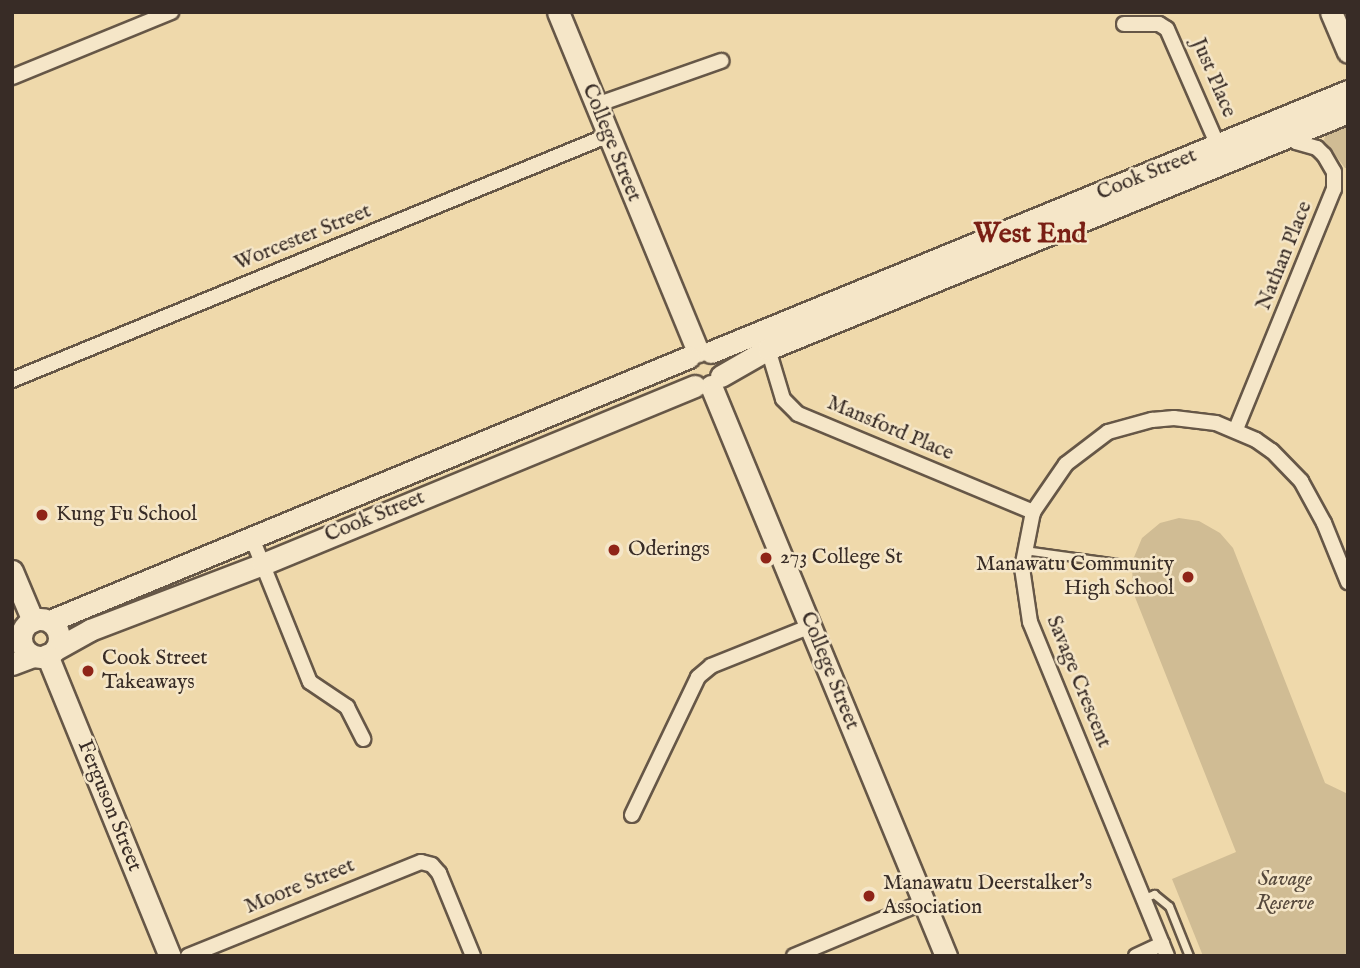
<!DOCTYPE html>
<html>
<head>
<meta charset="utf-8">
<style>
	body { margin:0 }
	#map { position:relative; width:1360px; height:968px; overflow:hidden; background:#efd9ab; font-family:"IM FELL English",serif }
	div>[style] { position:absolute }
	.green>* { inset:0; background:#d0bc94 }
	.roads { filter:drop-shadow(2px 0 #665747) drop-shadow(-2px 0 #665747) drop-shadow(0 2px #665747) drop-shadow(0 -2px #665747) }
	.lane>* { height:7px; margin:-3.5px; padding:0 3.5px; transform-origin:3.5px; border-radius:3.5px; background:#f5e6c8 }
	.street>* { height:14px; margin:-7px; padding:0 7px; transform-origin:7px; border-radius:7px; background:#f5e6c8 }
	.secondary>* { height:21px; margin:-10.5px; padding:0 10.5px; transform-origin:10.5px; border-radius:10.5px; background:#f5e6c8 }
	.secondary>.ring { margin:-10.5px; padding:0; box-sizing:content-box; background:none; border:21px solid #f5e6c8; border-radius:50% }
	.dots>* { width:19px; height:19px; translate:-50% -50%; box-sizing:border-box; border:4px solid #f5e6c8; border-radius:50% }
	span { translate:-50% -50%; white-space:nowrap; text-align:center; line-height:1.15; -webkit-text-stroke:5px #f5e6c8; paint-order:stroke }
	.street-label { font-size:21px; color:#382c26 }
	.poi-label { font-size:21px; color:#382c26 }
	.left { translate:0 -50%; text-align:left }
	.right { translate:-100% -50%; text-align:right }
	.park-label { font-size:21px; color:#56493c; font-style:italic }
	.district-label { font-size:28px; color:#7a1f14; font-weight:700 }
	.frame { position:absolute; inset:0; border:14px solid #382c26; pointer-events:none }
</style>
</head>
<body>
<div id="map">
	<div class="green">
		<i style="clip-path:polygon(1348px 124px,1348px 168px,1345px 168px,1324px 140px,1326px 133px)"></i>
		<i style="clip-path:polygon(1179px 518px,1199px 521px,1220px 533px,1233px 548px,1325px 783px,1348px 794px,1348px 956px,1203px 956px,1172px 879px,1236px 852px,1133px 592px,1132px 562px,1142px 538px,1160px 523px)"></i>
	</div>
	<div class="roads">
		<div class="lane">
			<i style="left:1024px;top:550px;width:109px;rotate:7.9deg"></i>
			<i style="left:1144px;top:898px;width:11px;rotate:-22deg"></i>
			<i style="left:1154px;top:894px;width:19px;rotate:39deg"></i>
			<i style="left:1169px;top:906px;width:54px;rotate:68.2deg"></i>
		</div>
		<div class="street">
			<i style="left:1124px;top:24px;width:35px"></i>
			<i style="left:1159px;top:24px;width:9px;rotate:32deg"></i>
			<i style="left:1167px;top:29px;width:128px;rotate:66.4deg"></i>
			<i style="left:12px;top:77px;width:172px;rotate:-22.2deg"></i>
			<i style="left:596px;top:105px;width:133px;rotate:-19.4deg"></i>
			<i style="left:768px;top:349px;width:52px;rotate:73.3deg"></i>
			<i style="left:783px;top:399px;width:21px;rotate:45deg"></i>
			<i style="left:798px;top:414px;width:255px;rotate:22.6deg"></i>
			<i style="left:12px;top:380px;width:645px;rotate:-22.31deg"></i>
			<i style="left:1236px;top:429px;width:259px;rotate:-67.8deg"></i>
			<i style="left:1334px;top:189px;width:17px;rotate:-90deg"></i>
			<i style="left:1334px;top:172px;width:20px;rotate:-120deg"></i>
			<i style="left:1324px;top:155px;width:10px;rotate:-135deg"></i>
			<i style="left:1317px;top:148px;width:22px;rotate:-164deg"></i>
			<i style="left:1296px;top:142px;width:14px;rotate:-126deg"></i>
			<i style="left:252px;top:538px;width:155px;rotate:68.1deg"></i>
			<i style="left:310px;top:682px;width:45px;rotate:34deg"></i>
			<i style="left:347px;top:707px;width:36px;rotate:63deg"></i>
			<i style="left:632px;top:815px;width:153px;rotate:-64.4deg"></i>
			<i style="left:698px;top:677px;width:17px;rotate:-40deg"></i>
			<i style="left:711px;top:666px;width:108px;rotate:-21.8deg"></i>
			<i style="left:188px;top:956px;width:251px;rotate:-22deg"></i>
			<i style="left:421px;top:862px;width:11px;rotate:15deg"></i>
			<i style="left:432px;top:865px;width:11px;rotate:49deg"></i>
			<i style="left:439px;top:873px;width:90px;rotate:67.7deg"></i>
			<i style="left:794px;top:956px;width:141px;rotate:-22.6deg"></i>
			<i style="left:1136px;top:956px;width:29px;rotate:-25deg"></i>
			<i style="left:1167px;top:956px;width:361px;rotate:-112.3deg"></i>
			<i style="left:1030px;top:622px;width:55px;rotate:-98.4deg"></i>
			<i style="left:1022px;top:568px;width:57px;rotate:-78.9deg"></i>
			<i style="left:1033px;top:512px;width:58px;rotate:-55.5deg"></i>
			<i style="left:1066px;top:464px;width:53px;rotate:-37.3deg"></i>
			<i style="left:1108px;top:432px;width:46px;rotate:-15.3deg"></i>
			<i style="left:1152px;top:420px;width:22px;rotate:-5deg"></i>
			<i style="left:1174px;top:418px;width:42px;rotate:6.8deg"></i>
			<i style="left:1216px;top:423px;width:43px;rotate:23deg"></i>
			<i style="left:1256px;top:440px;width:19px;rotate:35deg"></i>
			<i style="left:1272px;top:451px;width:42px;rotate:46deg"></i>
			<i style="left:1301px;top:481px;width:48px;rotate:61.3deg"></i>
			<i style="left:1324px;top:523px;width:64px;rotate:67.9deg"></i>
		</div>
		<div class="secondary">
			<i style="left:558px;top:12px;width:367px;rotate:67.6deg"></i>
			<i style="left:1331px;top:12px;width:43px;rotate:67deg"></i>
			<i style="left:711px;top:352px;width:688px;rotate:-22.28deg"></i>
			<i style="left:721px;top:376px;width:54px;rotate:-29.9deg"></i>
			<i style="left:768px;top:349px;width:627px;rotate:-22.23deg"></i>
			<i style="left:711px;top:386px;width:617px;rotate:67.59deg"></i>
			<i style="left:12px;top:571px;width:54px;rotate:67.2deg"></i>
			<i class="ring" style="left:21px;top:619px;width:17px;height:17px"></i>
			<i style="left:50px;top:621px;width:691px;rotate:-22.45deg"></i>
			<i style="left:56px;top:649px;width:39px;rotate:-29deg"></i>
			<i style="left:90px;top:630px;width:185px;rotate:-20.9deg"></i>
			<i style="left:263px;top:564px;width:467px;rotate:-22.4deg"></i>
			<i style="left:47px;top:655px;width:325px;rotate:67.8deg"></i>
			<i style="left:12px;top:664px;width:22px;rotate:-21deg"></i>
		</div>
	</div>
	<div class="dots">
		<i style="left:42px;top:515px;background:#8f2418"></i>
		<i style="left:614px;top:550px;background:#8f2418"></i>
		<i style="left:766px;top:558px;background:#8f2418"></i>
		<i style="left:1188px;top:577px;background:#8f2418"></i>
		<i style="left:88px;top:671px;background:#8f2418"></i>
		<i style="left:869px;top:896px;background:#8f2418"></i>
	</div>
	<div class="street-label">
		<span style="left:1213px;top:78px;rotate:67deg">Just Place</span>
		<span style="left:611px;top:143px;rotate:68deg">College Street</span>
		<span style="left:1147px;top:175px;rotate:-22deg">Cook Street</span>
		<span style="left:303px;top:238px;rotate:-22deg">Worcester Street</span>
		<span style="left:1285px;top:256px;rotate:-68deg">Nathan Place</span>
		<span style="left:890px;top:429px;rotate:23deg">Mansford Place</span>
		<span style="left:375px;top:517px;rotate:-22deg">Cook Street</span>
		<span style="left:829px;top:671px;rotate:68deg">College Street</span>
		<span style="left:1078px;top:682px;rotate:68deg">Savage Crescent</span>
		<span style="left:109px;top:806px;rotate:68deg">Ferguson Street</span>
		<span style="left:300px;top:887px;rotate:-22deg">Moore Street</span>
	</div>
	<div class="poi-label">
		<span class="left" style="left:56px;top:515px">Kung Fu School</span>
		<span class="left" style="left:628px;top:550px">Oderings</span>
		<span class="left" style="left:780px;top:558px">273 College St</span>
		<span class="right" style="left:1174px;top:577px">Manawatu Community<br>High School</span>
		<span class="left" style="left:102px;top:671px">Cook Street<br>Takeaways</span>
		<span class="left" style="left:883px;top:896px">Manawatu Deerstalker's<br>Association</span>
	</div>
	<div class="park-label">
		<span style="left:1285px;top:892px">Savage<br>Reserve</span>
	</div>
	<div class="district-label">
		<span style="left:1030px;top:235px">West End</span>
	</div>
	<div class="frame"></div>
</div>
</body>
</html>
